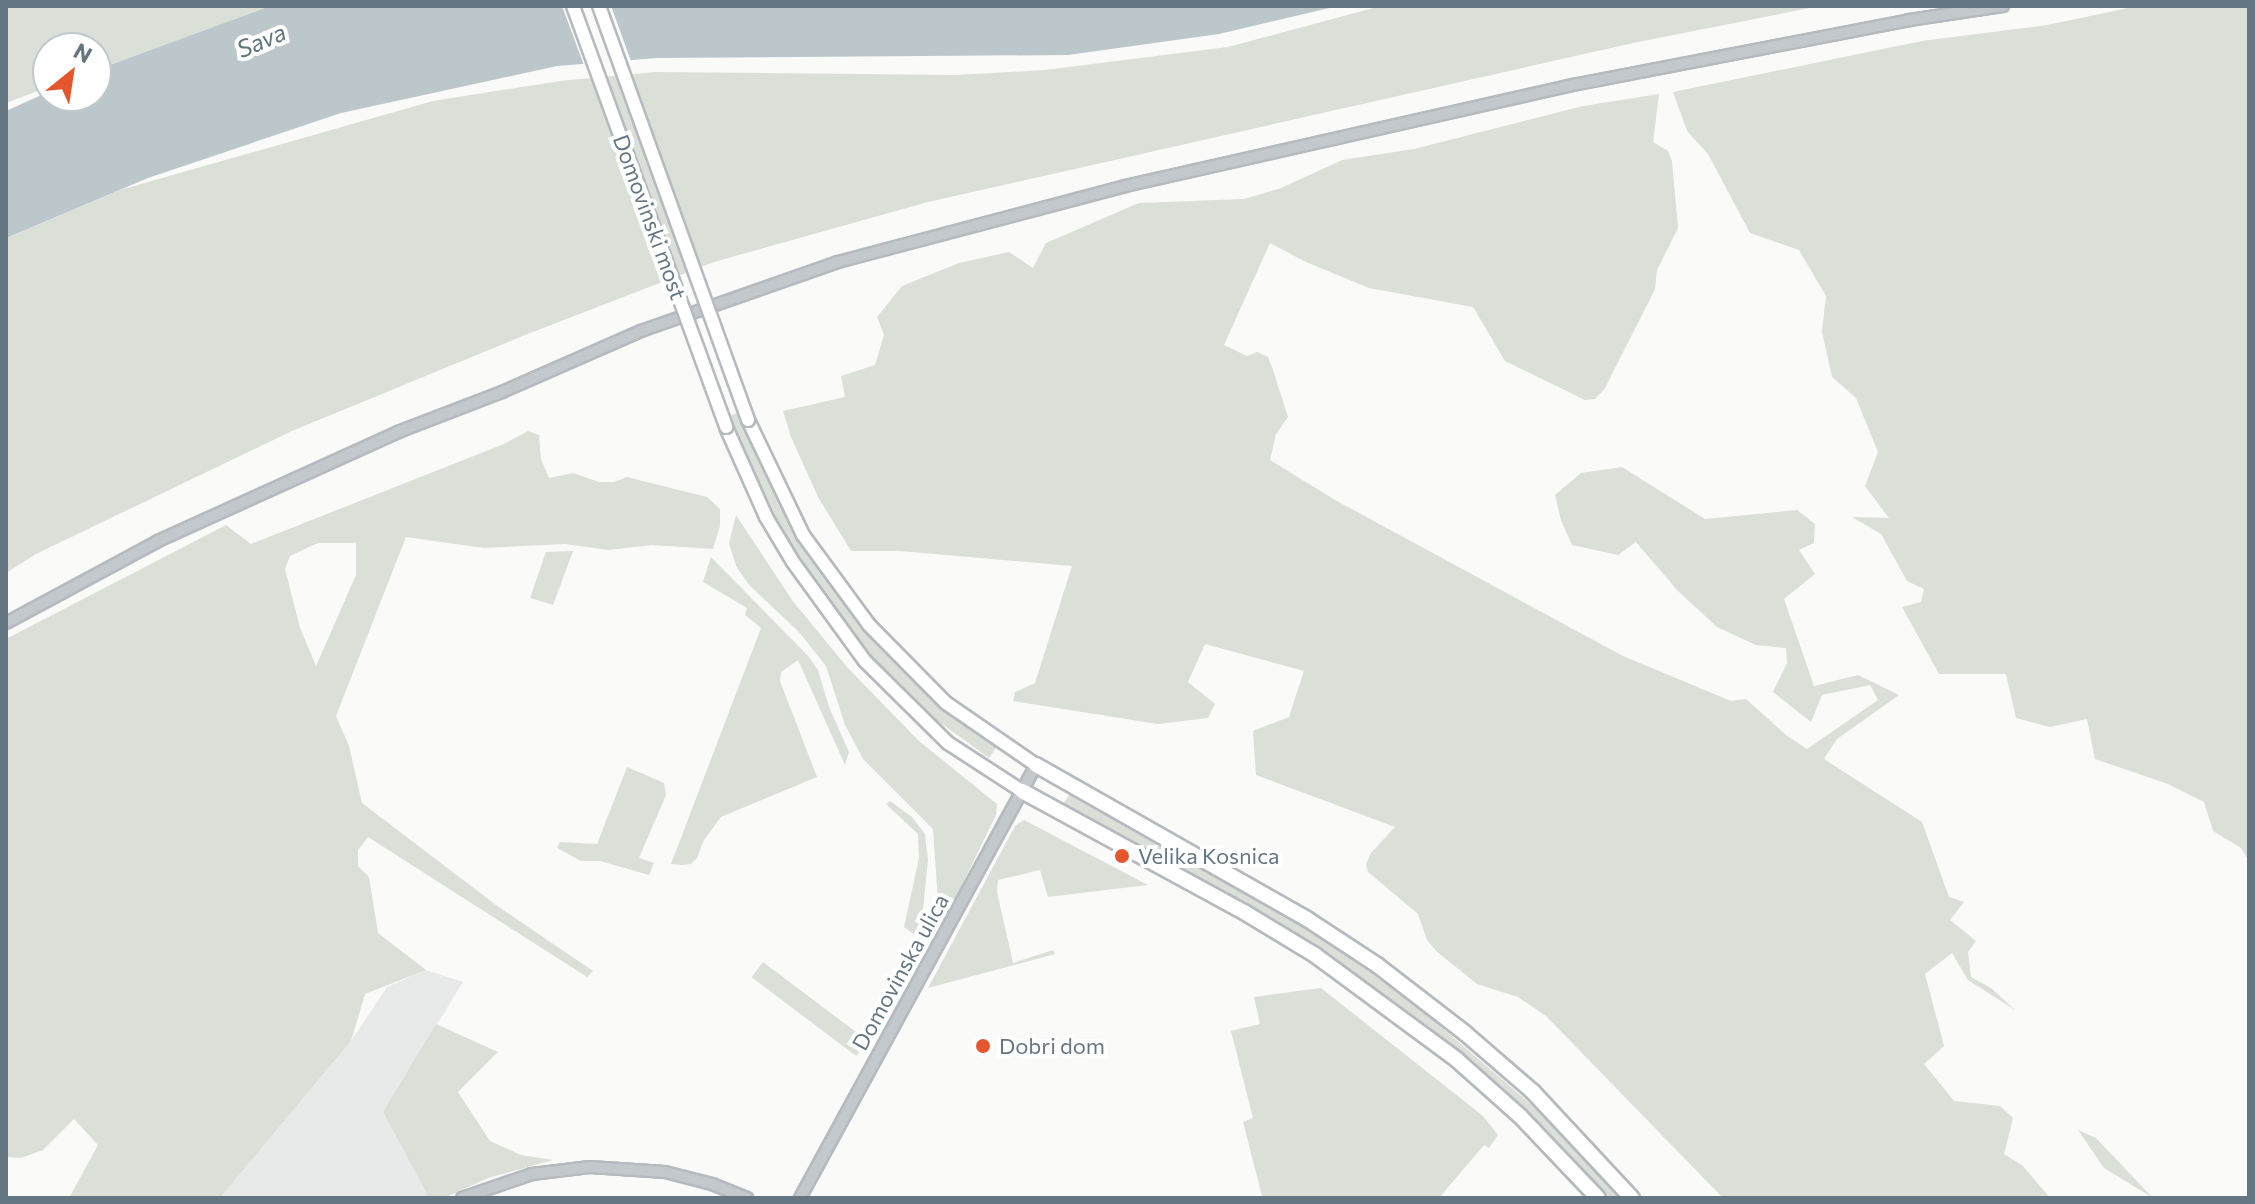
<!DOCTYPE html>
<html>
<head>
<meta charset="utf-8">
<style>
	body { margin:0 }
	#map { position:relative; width:2255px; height:1204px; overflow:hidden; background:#fafaf8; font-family:Commissioner,sans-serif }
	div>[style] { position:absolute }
	.built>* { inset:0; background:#e8e9e9 }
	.green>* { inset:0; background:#dadfd7; transform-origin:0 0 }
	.water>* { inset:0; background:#bbc7cb }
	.pier>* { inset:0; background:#fafaf8 }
	.roads { filter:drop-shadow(2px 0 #b5babe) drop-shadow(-2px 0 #b5babe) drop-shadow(0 2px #b5babe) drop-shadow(0 -2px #b5babe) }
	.minor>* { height:10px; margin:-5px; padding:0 5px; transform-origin:5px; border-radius:5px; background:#c3c8cc }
	.major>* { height:12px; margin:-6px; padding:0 6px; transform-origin:6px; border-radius:6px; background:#fff }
	.highway>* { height:14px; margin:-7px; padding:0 7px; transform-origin:7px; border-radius:7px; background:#fff }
	.bridges { filter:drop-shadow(2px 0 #b5babe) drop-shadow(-2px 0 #b5babe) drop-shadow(0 2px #b5babe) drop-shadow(0 -2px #b5babe) }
	.major-bridge>* { height:12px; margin:-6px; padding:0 6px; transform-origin:6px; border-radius:6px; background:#fff }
	.dots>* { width:22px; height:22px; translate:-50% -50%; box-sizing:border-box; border:4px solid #fff; border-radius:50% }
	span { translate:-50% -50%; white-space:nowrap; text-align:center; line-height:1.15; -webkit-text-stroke:8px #fff; paint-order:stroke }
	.street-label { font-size:22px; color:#657683 }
	.poi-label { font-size:22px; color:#657683 }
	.left { translate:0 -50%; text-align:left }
	.water-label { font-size:24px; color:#60757c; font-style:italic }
	.frame { position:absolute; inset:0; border:8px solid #657683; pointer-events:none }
	.north { position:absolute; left:32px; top:32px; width:80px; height:80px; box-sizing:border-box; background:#fff; border:2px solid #c1c8cd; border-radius:50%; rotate:30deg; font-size:22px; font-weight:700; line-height:32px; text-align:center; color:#657683 }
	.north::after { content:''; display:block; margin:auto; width:28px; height:36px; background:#e4572e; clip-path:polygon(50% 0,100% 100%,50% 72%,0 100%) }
</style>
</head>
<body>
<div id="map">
	<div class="built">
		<i style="clip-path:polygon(426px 970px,463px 982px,383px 1112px,427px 1194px,422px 1198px,220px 1198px,351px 1041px,387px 987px)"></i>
	</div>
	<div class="green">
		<i style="clip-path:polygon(6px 6px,270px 6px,96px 70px,96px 48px,48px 48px,48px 87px,6px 103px)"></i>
		<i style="clip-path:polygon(1381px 6px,1820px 6px,1633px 43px,928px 202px,714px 262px,525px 335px,292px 431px,36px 554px,6px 573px,6px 238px,120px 190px,433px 101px,560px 81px,655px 72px,956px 75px,1045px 70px,1228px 47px)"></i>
		<i style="clip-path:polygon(2249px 6px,2249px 861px,2241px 848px,2213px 831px,2204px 802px,2168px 784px,2095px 759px,2087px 719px,2050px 727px,2016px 718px,2006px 674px,1939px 674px,1902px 607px,1921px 602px,1924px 589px,1907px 581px,1881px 534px,1852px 517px,1889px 518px,1865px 486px,1878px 452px,1856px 398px,1832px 377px,1822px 332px,1826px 296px,1799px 250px,1750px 233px,1708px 154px,1687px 131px,1673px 92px,1922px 41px,2047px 25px,2133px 7px)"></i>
		<i style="clip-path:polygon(1659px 94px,1653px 142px,1668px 151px,1672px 161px,1678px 228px,1657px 270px,1655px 289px,1605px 388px,1595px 399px,1585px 400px,1505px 361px,1473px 307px,1369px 288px,1306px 262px,1270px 243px,1224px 345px,1247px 356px,1257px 352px,1268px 357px,1272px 367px,1288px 417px,1276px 434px,1270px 460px,1335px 500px,1623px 656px,1731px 701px,1746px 699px,1786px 735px,1807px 749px,1878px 700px,1870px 685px,1822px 695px,1811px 722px,1773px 692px,1787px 663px,1786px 648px,1756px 645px,1717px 627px,1678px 591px,1636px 542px,1618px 555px,1572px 545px,1561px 520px,1555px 495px,1581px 473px,1622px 467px,1705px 519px,1797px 510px,1815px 524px,1814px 543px,1799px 550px,1815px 574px,1784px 599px,1814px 686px,1858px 675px,1899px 695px,1837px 739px,1824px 759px,1922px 822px,1949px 897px,1964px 902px,1950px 920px,1976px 941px,1968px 952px,1971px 977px,1991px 988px,2015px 1010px,1968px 980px,1952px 953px,1925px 974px,1944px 1046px,1924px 1064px,1954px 1101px,2000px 1106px,2013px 1118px,2004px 1154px,2023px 1166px,2050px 1198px,1723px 1198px,1546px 1016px,1518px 997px,1477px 984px,1436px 951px,1427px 940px,1418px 914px,1368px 872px,1366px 864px,1371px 853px,1395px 827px,1256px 775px,1253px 731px,1289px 717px,1304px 671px,1205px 644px,1188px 682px,1215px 704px,1208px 718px,1158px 724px,1013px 701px,1015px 692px,1035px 683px,1072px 566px,900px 551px,851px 551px,818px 497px,791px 437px,783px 411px,845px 397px,841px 376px,875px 365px,884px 335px,877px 317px,902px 286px,959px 263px,1009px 252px,1033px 268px,1046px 243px,1139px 203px,1244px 199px,1281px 188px,1342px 160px,1414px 149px,1583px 106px)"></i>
		<i style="clip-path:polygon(741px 412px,789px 519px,838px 596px,903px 671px,959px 720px,997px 746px,989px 758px,910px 701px,884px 675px,795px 559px,755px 484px,728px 416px)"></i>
		<i style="clip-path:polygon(evenodd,528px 431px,539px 435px,541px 459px,549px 478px,573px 473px,599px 482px,614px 482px,627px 477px,707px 497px,720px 509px,720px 526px,713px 549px,652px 545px,609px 550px,565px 544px,484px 548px,406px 537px,336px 716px,349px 746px,362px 803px,496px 905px,593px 971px,587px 977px,368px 837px,358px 850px,358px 866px,369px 877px,378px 933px,426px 970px,365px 994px,351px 1041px,220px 1198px,69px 1198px,98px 1145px,74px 1119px,43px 1150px,21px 1158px,6px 1157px,6px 639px,226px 525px,251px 544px,504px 444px,528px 431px,318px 543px,356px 543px,356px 575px,316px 666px,300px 628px,285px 569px,290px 556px,318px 543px)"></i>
		<i style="clip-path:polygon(736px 515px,792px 600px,847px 667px,919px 741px,997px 804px,996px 815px,940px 930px,933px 829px,863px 759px,845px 725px,826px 666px,799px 632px,749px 585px,736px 566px,729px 543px)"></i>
		<i style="clip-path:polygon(573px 551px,553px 605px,530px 598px,546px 552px)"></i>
		<i style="clip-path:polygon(711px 557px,809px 657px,818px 670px,829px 707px,849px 752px,845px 765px,798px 660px,781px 672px,780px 681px,817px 777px,721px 817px,704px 840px,697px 858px,691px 864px,682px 865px,671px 864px,761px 628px,745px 615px,747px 608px,703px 582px)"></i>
		<i style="clip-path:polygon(627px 767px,664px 783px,666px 795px,639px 858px,654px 863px,649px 875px,600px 861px,581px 861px,557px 848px,560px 842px,597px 844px)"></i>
		<i style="clip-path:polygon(1069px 795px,1223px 878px,1323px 939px,1412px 1002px,1534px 1107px,1620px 1198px,1605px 1198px,1475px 1067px,1426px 1027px,1339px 964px,1061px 807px)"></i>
		<i style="clip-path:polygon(890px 801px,912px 817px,925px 834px,928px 860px,920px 939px,904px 927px,919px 858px,918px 834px,886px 804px)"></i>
		<i style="clip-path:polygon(1024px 820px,1148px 885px,1048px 897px,1040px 870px,998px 880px,997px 892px,1013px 963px,1053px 950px,1055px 954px,928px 988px,1015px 826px)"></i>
		<i style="left:763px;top:962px;width:131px;height:19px;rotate:37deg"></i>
		<i style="clip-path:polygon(1321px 988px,1483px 1116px,1498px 1135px,1489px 1148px,1484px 1145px,1439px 1198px,1257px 1198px,1262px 1196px,1243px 1122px,1253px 1118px,1231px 1031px,1260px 1024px,1254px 997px)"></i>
		<i style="clip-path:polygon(436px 1024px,498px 1052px,458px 1092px,490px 1141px,521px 1155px,553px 1160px,488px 1178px,444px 1198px,422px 1198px,427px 1194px,383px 1112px)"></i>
		<i style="clip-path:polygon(2078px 1130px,2096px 1138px,2153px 1198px,2104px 1168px)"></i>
	</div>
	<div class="water">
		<i style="clip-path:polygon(270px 6px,1338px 6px,1219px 34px,1068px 55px,657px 58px,557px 66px,341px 113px,148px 178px,6px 238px,6px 111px,48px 92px,48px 96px,96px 96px,96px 70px)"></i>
	</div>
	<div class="pier">
		<i style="clip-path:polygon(562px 6px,611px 6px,632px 64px,585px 68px)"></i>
	</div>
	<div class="roads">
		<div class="minor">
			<i style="left:6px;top:623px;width:173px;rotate:-28.3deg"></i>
			<i style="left:158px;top:541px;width:264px;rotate:-24.4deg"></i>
			<i style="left:398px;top:432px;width:111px;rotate:-21deg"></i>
			<i style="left:502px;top:392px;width:152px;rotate:-23.7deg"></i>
			<i style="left:641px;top:331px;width:209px;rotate:-19.3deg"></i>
			<i style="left:838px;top:262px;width:297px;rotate:-14.8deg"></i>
			<i style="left:1125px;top:186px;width:459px;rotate:-12.7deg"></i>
			<i style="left:1573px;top:85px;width:342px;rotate:-10.9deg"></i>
			<i style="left:1909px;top:20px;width:95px;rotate:-8.5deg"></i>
			<i style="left:462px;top:1198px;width:74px;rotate:-18.9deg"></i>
			<i style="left:532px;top:1174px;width:58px;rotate:-6.9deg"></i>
			<i style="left:590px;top:1167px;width:75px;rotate:3.8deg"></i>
			<i style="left:665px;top:1172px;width:49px;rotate:14.3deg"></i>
			<i style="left:712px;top:1184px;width:38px;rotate:22deg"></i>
			<i style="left:800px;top:1198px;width:493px;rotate:-61.4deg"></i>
		</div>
		<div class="major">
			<i style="left:748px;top:420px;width:127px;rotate:64.4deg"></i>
			<i style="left:803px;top:535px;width:112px;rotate:53.7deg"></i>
			<i style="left:869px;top:625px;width:110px;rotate:45.4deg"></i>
			<i style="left:946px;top:703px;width:109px;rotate:34.6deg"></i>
			<i style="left:726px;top:427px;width:98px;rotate:66deg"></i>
			<i style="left:766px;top:517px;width:52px;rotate:59deg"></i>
			<i style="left:793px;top:562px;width:122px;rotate:54deg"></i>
			<i style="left:865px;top:661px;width:117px;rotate:44.7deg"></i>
			<i style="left:948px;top:743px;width:88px;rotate:33deg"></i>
		</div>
		<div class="highway">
			<i style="left:1036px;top:765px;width:312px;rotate:29.6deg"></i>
			<i style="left:1307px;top:919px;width:84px;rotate:33.3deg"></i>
			<i style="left:1377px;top:965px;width:111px;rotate:37.7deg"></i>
			<i style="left:1465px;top:1033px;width:90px;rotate:40.9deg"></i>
			<i style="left:1533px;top:1092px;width:145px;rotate:47deg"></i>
			<i style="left:1022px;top:791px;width:253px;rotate:28.6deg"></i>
			<i style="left:1244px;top:912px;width:83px;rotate:31.2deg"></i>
			<i style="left:1315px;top:955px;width:175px;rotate:36.4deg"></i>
			<i style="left:1456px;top:1059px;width:86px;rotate:41.7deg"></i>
			<i style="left:1520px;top:1116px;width:113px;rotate:46.4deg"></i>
		</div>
	</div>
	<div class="bridges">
		<div class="major-bridge">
			<i style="left:573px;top:6px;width:448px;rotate:70deg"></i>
			<i style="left:599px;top:6px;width:440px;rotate:70.2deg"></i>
		</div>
	</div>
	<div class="dots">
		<i style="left:1122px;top:856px;background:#e4572e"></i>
		<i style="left:983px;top:1046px;background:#e4572e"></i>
	</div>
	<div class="street-label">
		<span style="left:650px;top:217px;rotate:70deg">Domovinski most</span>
		<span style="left:900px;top:972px;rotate:-61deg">Domovinska ulica</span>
	</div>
	<div class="poi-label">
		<span class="left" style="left:1138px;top:856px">Velika Kosnica</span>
		<span class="left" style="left:999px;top:1046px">Dobri dom</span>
	</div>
	<div class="water-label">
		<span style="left:261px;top:40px;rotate:-23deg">Sava</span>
	</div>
	<div class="frame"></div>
	<div class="north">N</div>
</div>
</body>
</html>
